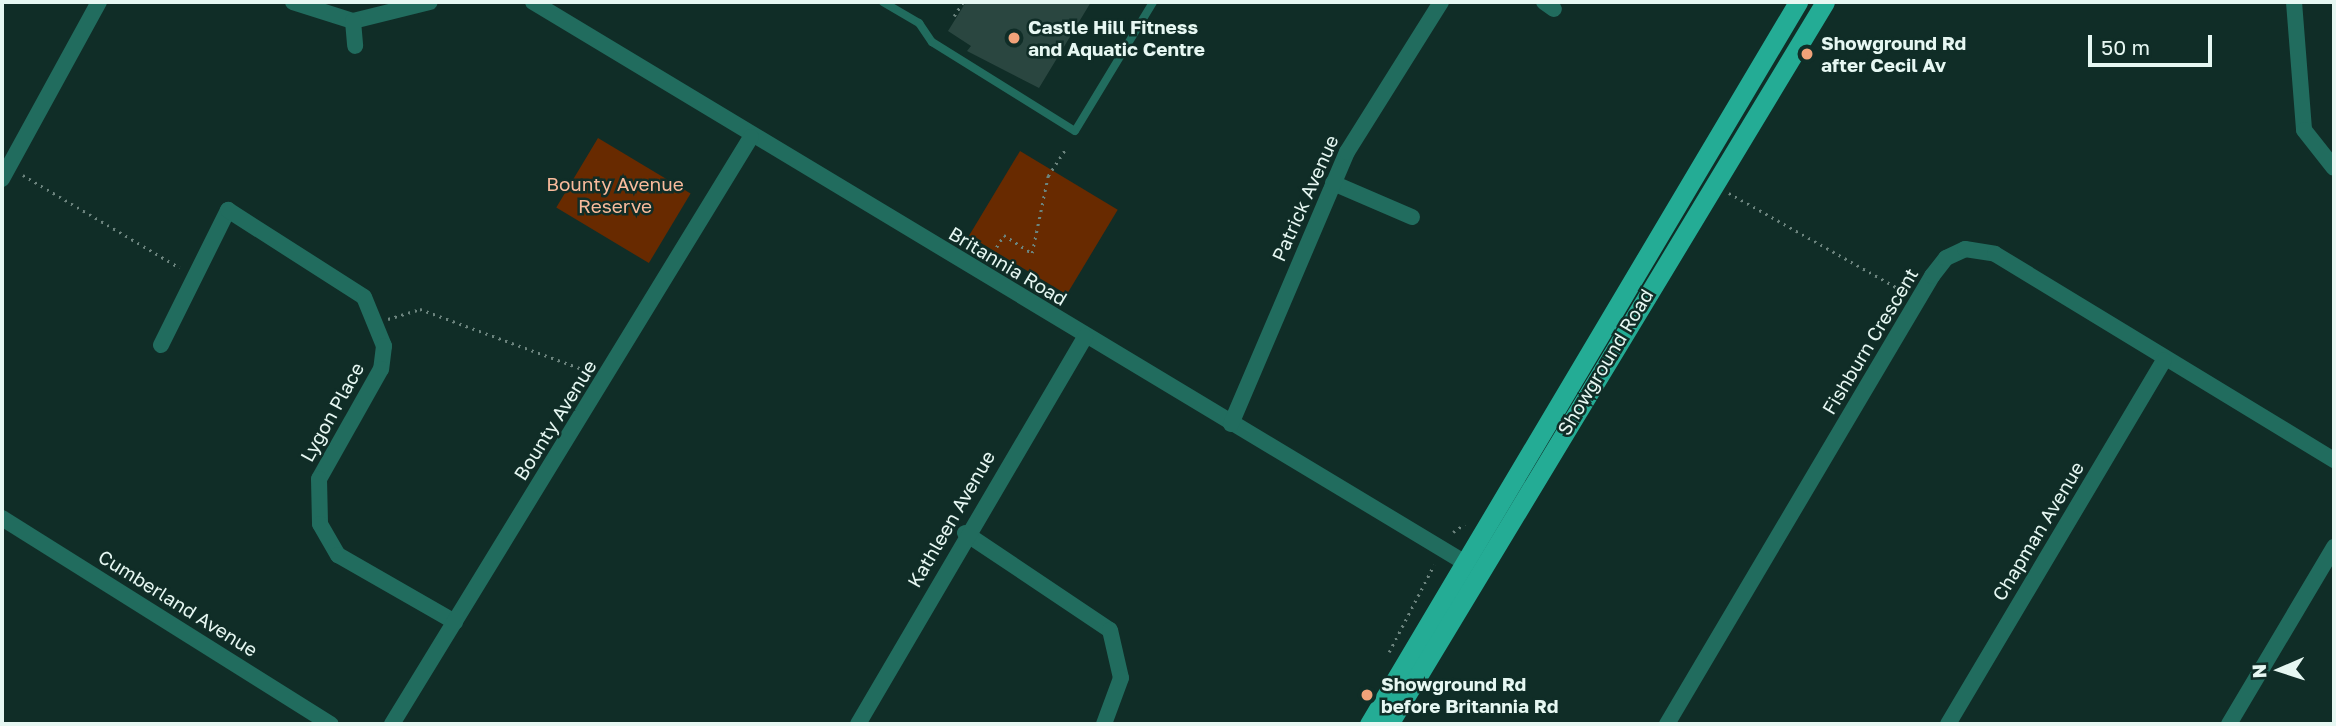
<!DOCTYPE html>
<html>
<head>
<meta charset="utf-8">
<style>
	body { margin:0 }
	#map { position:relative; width:2336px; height:726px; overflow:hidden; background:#102d27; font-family:"Golos Text",sans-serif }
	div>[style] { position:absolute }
	.green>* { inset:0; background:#682a00; transform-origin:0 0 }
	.building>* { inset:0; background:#2a4640 }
	.path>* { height:2.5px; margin-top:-1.25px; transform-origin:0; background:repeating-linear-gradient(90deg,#6c847e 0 2px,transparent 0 7px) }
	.service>* { height:8px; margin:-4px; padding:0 4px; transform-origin:4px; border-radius:4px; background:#216c5e }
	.minor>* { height:16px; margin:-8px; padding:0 8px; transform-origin:8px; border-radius:8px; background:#216c5e }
	.primary>* { height:19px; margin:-9.5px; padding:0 9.5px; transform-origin:9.5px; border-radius:9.5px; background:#24ac95 }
	.dots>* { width:19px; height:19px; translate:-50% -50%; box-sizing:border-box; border:4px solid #102d27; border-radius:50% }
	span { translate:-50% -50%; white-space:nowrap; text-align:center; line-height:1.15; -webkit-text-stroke:5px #102d27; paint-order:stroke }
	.poi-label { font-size:19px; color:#e6f7f2; font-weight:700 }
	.left { translate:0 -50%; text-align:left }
	.park-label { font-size:19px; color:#f9bb9c }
	.street-label { font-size:19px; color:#e6f7f2 }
	.frame { position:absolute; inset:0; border:4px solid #e6f7f2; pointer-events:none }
	.north { position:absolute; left:2245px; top:635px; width:70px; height:70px; -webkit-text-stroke:5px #102d27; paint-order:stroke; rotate:267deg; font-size:19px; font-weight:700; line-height:28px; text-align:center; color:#e6f7f2 }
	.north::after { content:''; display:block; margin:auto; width:24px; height:32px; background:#e6f7f2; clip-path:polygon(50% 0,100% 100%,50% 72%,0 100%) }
	.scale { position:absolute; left:2088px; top:35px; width:124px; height:32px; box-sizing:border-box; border:4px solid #e6f7f2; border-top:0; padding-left:9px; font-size:21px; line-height:24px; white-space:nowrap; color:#e6f7f2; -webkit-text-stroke:5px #102d27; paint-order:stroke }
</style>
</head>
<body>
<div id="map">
	<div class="green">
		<i style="left:598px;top:138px;width:108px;height:81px;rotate:31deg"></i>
		<i style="left:1020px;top:151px;width:114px;height:99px;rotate:31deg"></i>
	</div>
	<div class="building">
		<i style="clip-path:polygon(966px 2px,1091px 2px,1039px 88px,967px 51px,971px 46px,948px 31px)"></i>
	</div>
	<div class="path">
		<i style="left:954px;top:16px;width:17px;rotate:-57deg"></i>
		<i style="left:23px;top:175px;width:182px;rotate:30.6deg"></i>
		<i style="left:1729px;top:193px;width:200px;rotate:29.4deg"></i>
		<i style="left:989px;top:259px;width:28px;rotate:-58deg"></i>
		<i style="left:1004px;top:235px;width:33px;rotate:33deg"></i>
		<i style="left:1032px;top:253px;width:79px;rotate:-78.3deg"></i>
		<i style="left:1048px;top:176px;width:31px;rotate:-57deg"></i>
		<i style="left:388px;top:319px;width:34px;rotate:-17deg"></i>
		<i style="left:420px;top:309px;width:181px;rotate:20.3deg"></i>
		<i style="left:1453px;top:532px;width:14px;rotate:-34deg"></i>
		<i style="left:1389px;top:652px;width:98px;rotate:-62.7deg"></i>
	</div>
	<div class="service">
		<i style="left:883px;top:2px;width:42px;rotate:30.3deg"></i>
		<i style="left:919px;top:23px;width:23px;rotate:56deg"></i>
		<i style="left:932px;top:42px;width:168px;rotate:31.9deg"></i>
		<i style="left:1075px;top:131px;width:151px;rotate:-58.8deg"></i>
	</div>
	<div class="minor">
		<i style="left:293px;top:2px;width:63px;rotate:17.6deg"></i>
		<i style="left:353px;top:21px;width:79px;rotate:-13.9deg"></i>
		<i style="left:533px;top:2px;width:1086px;rotate:31.03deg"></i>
		<i style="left:1544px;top:2px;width:12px;rotate:35deg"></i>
		<i style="left:2294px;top:2px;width:128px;rotate:85.5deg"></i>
		<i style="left:2304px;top:130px;width:48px;rotate:51.7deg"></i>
		<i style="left:353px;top:21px;width:25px;rotate:85deg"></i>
		<i style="left:2px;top:179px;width:202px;rotate:-61.3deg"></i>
		<i style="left:1333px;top:183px;width:86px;rotate:23.3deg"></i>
		<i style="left:161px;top:345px;width:151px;rotate:-63.6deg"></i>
		<i style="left:228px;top:210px;width:161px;rotate:32.6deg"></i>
		<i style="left:364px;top:297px;width:53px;rotate:67.8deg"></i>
		<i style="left:384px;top:346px;width:23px;rotate:97deg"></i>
		<i style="left:381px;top:369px;width:126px;rotate:119.4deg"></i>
		<i style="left:319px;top:479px;width:45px;rotate:88.7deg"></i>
		<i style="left:320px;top:524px;width:36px;rotate:60deg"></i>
		<i style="left:338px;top:555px;width:135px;rotate:29.8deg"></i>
		<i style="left:1231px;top:424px;width:296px;rotate:-66.9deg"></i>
		<i style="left:1347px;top:152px;width:177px;rotate:-57.9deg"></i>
		<i style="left:2px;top:518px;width:388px;rotate:32.1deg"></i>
		<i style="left:965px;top:533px;width:174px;rotate:33.8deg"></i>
		<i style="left:1110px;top:630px;width:49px;rotate:77.1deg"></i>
		<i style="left:1121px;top:678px;width:49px;rotate:110.3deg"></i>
		<i style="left:392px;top:724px;width:688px;rotate:-58.55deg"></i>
		<i style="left:858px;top:724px;width:449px;rotate:-59.6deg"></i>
		<i style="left:1667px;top:724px;width:521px;rotate:-59.39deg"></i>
		<i style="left:1932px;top:276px;width:23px;rotate:-52deg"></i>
		<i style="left:1946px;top:258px;width:21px;rotate:-25deg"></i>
		<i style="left:1965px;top:249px;width:30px;rotate:9deg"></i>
		<i style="left:1995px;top:254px;width:397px;rotate:31.3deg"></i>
		<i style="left:1948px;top:724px;width:423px;rotate:-59.3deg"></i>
		<i style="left:2229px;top:724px;width:206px;rotate:-59.3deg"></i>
	</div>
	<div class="primary">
		<i style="left:1369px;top:724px;width:840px;rotate:-59.28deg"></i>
		<i style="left:1389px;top:724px;width:843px;rotate:-58.87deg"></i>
	</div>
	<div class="dots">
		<i style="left:1014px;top:38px;background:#f0a279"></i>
		<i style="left:1807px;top:54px;background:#f0a279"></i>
		<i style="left:1367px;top:695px;background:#f0a279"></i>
	</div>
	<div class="poi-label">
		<span class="left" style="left:1028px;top:38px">Castle Hill Fitness<br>and Aquatic Centre</span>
		<span class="left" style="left:1821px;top:54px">Showground Rd<br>after Cecil Av</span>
		<span class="left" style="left:1381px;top:695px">Showground Rd<br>before Britannia Rd</span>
	</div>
	<div class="park-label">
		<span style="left:615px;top:195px">Bounty Avenue<br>Reserve</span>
	</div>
	<div class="street-label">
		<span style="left:1305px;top:198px;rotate:-66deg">Patrick Avenue</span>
		<span style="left:1008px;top:266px;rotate:31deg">Britannia Road</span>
		<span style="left:1870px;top:341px;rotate:-59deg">Fishburn Crescent</span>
		<span style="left:1605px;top:362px;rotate:-59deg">Showground Road</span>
		<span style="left:332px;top:412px;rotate:-61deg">Lygon Place</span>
		<span style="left:555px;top:420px;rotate:-58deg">Bounty Avenue</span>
		<span style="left:951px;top:519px;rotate:-60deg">Kathleen Avenue</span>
		<span style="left:2038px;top:531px;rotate:-59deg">Chapman Avenue</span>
		<span style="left:178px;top:603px;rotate:32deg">Cumberland Avenue</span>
	</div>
	<div class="frame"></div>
	<div class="north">N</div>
	<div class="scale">50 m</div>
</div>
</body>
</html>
